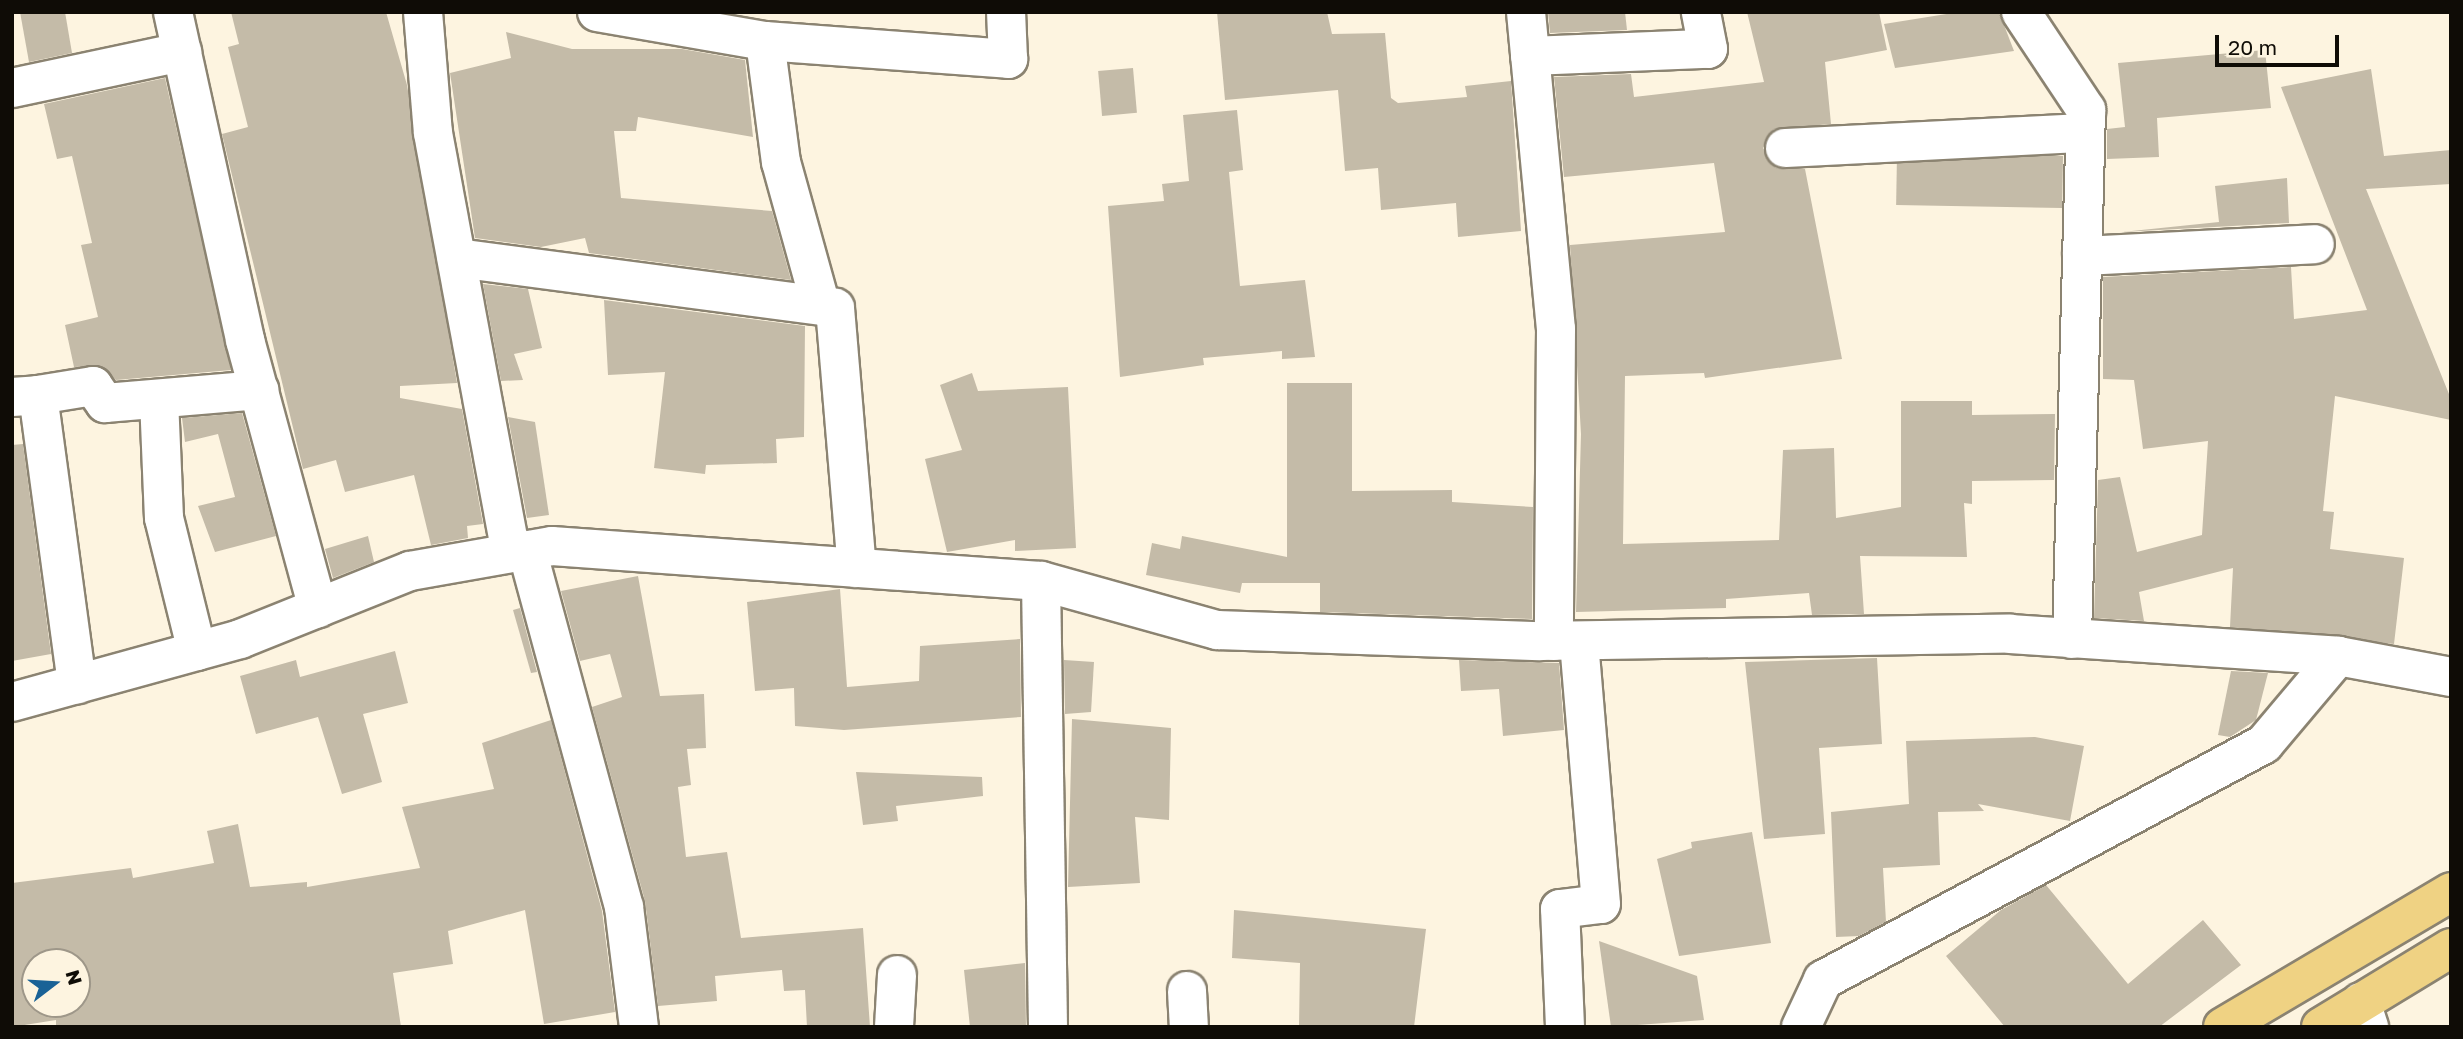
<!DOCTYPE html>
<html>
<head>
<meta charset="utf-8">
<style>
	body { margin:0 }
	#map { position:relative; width:2463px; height:1039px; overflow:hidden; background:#fdf4e0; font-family:"Golos Text",sans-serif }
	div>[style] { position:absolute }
	.building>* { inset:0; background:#c4bba8; transform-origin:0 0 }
	.roads { filter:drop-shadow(2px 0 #8b8371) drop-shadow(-2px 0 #8b8371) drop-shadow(0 2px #8b8371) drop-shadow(0 -2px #8b8371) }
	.minor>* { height:38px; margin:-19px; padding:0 19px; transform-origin:19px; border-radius:19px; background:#fff }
	.primary>* { height:38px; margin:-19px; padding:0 19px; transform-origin:19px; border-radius:19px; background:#efd283 }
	span { translate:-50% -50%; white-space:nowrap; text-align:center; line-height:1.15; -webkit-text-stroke:5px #fdf4e0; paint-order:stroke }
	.frame { position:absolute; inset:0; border:14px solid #0f0c06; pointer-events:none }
	.north { position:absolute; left:21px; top:948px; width:70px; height:70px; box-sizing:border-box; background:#fdf4e0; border:2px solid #9e9789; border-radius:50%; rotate:73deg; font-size:19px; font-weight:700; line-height:28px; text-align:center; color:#0f0c06 }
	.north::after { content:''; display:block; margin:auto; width:24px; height:32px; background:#1a6296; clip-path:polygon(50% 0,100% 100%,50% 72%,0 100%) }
	.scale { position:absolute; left:2215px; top:35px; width:124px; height:32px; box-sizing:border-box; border:4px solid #0f0c06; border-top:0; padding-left:9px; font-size:21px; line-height:24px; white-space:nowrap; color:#0f0c06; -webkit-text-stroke:5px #fdf4e0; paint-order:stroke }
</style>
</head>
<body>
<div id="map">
	<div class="building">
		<i style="clip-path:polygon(20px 12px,65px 12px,72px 53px,29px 62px)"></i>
		<i style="clip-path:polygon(231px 12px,386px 12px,407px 85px,457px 383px,400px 386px,400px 398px,462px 409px,483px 524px,467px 526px,468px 538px,431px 545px,414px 475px,345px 492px,336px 460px,303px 469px,222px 134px,248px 127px,228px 47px,239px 44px)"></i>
		<i style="clip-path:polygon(1217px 12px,1327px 12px,1332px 34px,1385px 33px,1391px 98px,1398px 103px,1467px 97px,1465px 86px,1511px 81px,1521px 231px,1458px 237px,1456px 203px,1381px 210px,1378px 168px,1345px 171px,1338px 90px,1225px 100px)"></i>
		<i style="clip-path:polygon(1548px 12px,1625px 12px,1627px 30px,1550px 33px)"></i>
		<i style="clip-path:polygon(1747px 12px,1879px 12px,1887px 50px,1825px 62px,1831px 124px,1774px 129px,1763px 148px,1776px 168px,1805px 169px,1842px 359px,1705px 378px,1704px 373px,1625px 376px,1623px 544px,1779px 540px,1783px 450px,1834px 448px,1836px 518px,1901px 507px,1901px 401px,1972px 401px,1972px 415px,2055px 414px,2054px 480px,1972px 481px,1972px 504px,1964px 503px,1967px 557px,1860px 556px,1864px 614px,1812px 615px,1809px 593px,1726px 599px,1726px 608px,1576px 612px,1581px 434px,1570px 245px,1725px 232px,1714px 163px,1564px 177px,1554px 77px,1631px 74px,1634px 97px,1764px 82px)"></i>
		<i style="clip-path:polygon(1959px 12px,1999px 12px,2014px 51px,1895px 68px,1884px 24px)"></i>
		<i style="clip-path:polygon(506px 32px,572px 49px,682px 49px,745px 60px,753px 137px,638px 117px,636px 131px,614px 131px,621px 198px,772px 211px,791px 280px,589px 253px,585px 238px,541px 247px,475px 238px,450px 73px,511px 58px)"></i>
		<i style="clip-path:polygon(2265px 50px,2271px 108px,2157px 118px,2159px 157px,2107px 159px,2107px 129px,2125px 127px,2118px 63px)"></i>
		<i style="left:1133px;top:68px;width:45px;height:35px;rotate:85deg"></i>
		<i style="clip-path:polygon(2371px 69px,2384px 156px,2451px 150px,2451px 184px,2366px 189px,2451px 399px,2451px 420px,2335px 396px,2323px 511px,2334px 512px,2330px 549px,2404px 558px,2394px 644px,2230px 627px,2233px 568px,2139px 592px,2144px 621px,2094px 618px,2098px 480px,2120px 477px,2137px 552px,2202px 535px,2208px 441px,2143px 449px,2134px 380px,2103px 379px,2103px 277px,2291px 267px,2294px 319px,2367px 310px,2281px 87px)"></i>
		<i style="clip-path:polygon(165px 78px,231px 370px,116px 380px,101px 366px,74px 367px,65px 325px,98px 317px,81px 245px,92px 243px,72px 156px,57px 159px,44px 104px)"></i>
		<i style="clip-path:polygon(1237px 110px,1243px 170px,1229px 172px,1240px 286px,1305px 280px,1315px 357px,1282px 359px,1282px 351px,1203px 358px,1204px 365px,1120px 377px,1108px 206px,1164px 201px,1162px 184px,1189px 181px,1183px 115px)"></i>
		<i style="left:2063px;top:156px;width:52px;height:166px;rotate:91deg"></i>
		<i style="clip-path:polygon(2287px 178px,2289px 223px,2122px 232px,2219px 222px,2215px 186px)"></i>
		<i style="clip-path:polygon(483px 284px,528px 289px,542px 348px,514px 354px,523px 380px,501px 381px)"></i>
		<i style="clip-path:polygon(604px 300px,805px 326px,804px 437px,776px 439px,777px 463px,706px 465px,705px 474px,654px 468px,665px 372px,608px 375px)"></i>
		<i style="clip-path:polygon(972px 373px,978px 391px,1068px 387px,1076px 548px,1015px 551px,1015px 540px,947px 552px,925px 459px,962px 450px,940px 385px)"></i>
		<i style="clip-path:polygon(1287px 383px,1352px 383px,1352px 491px,1452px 490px,1452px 502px,1533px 507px,1532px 619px,1320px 612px,1320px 583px,1242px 583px,1240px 593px,1146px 575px,1152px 543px,1180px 549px,1182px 536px,1287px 557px)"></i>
		<i style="clip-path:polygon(242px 413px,276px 536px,215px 552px,198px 506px,235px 497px,218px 434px,185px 442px,182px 418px)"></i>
		<i style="clip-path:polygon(508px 417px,535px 422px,549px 515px,527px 518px)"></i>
		<i style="clip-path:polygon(23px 444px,51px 654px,12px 661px,12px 445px)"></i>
		<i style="clip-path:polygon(368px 536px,374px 562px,333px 578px,325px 549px)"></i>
		<i style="clip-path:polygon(638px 576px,660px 696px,704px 694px,706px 748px,687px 749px,691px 785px,678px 787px,686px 857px,727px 852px,741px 938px,863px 928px,870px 1027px,807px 1027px,805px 990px,784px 991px,782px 970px,715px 976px,717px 1001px,658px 1006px,645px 901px,592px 707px,622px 697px,610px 654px,580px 661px,561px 591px)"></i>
		<i style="clip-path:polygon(840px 589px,847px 687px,919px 681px,920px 646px,1020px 639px,1021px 717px,844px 730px,795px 726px,794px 688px,755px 691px,747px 602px)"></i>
		<i style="clip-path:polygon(520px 608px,537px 672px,531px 673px,513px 610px)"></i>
		<i style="clip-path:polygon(395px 651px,408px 703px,363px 714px,382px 782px,342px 794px,318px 717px,256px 734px,240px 676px,296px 660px,300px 677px)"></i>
		<i style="clip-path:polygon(1877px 658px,1882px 744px,1819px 748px,1825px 834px,1764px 839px,1745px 662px)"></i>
		<i style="clip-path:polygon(1064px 660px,1094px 662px,1091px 712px,1065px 714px)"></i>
		<i style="clip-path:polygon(1459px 660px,1559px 663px,1564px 730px,1503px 736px,1499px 689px,1461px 691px)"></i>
		<i style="clip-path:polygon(2231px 671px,2268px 673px,2256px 720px,2230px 737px,2218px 735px)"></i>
		<i style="clip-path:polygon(1072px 719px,1171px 728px,1169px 820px,1135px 817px,1140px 883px,1068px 887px)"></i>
		<i style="clip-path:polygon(evenodd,551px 720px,602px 911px,615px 1012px,544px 1024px,525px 910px,448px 931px,453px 964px,393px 973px,401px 1027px,56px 1027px,56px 1020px,12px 1027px,12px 883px,131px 868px,133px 878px,214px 863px,207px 831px,238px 824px,250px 887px,307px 882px,307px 887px,420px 868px,402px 807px,494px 789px,482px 743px,551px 720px,35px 962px,77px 962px,77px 1004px,35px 1004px,35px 962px)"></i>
		<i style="clip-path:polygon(2035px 737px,2084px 746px,2070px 821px,1978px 804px,1984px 811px,1938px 812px,1940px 865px,1883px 868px,1886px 922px,1859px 936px,1836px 937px,1831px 812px,1909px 804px,1906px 741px)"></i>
		<i style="clip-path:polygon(856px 772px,982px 777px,983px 796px,896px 806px,898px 821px,863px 825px)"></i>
		<i style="clip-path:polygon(1752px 832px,1771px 943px,1679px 956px,1657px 859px,1692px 848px,1691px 842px)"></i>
		<i style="clip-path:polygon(2046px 885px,2128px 984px,2203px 920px,2241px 965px,2159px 1027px,2005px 1027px,1946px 956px,2001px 910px)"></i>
		<i style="clip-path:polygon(1234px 910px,1426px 929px,1414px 1027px,1299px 1027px,1300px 963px,1232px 958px)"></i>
		<i style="clip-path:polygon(1599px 941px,1697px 976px,1704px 1020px,1611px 1027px)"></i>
		<i style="clip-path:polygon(1025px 963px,1026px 1027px,970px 1027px,964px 970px)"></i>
	</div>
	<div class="roads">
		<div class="minor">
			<i style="left:173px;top:12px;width:336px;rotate:77.6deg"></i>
			<i style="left:245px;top:340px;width:278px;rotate:74.8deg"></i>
			<i style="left:423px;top:12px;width:121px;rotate:85.3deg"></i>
			<i style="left:433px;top:133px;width:427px;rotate:79.5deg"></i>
			<i style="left:597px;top:12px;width:170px;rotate:9.8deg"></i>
			<i style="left:765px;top:41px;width:244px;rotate:4.2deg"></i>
			<i style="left:1008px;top:59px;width:47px;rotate:-92.4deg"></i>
			<i style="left:1526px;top:12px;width:318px;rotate:84.6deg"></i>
			<i style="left:1556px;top:329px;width:312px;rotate:90.4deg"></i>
			<i style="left:2021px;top:12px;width:118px;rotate:56.4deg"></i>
			<i style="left:2086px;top:110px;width:529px;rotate:91.52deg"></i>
			<i style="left:765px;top:41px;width:122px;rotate:82.5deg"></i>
			<i style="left:781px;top:162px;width:149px;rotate:74.5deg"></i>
			<i style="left:1530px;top:56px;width:178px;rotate:-2.3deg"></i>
			<i style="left:1708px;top:49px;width:38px;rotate:-101deg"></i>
			<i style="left:12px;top:88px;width:174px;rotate:-12deg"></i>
			<i style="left:1785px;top:148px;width:300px;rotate:-2.9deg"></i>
			<i style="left:2082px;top:256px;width:233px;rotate:-2.9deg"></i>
			<i style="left:457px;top:258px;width:381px;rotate:7.5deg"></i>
			<i style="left:835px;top:308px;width:261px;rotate:85.2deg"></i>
			<i style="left:38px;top:395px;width:56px;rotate:-9.3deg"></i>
			<i style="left:93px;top:386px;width:21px;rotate:55deg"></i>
			<i style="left:105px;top:403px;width:155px;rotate:-4.8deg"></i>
			<i style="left:12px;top:397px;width:26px;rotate:-4deg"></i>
			<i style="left:38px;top:395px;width:292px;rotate:82.3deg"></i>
			<i style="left:159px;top:399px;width:119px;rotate:87.6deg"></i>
			<i style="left:164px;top:518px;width:137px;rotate:76.1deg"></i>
			<i style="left:527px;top:550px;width:370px;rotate:74.8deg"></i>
			<i style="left:624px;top:907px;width:121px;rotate:82.9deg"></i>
			<i style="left:1041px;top:581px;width:446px;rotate:89.1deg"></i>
			<i style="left:12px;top:702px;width:237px;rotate:-15.4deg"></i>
			<i style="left:240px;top:639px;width:183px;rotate:-21.8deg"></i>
			<i style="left:410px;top:571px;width:144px;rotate:-10deg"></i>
			<i style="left:552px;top:546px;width:490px;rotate:4.1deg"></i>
			<i style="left:1041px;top:581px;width:183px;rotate:15.6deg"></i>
			<i style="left:1217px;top:630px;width:323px;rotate:2deg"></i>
			<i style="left:1540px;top:641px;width:470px;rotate:-0.9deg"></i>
			<i style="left:2010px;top:634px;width:329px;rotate:3.8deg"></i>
			<i style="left:2338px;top:656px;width:115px;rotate:10.5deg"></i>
			<i style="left:1187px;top:991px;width:36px;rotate:87deg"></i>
			<i style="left:2361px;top:1002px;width:26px;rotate:72deg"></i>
			<i style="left:894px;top:1027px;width:52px;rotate:-86.7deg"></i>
			<i style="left:1565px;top:1027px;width:118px;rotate:-92.4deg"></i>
			<i style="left:1560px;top:909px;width:41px;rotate:-7deg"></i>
			<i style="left:1601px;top:904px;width:264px;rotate:-94.8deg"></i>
			<i style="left:1801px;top:1027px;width:52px;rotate:-64.9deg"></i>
			<i style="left:1823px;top:980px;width:500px;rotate:-28.15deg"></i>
			<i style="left:2264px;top:744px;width:115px;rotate:-49.9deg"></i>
		</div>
		<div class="primary">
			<i style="left:2223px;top:1027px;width:265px;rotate:-30.6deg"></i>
			<i style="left:2321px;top:1027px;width:152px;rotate:-31.3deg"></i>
		</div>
	</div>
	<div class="frame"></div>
	<div class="north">N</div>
	<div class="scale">20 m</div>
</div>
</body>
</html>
